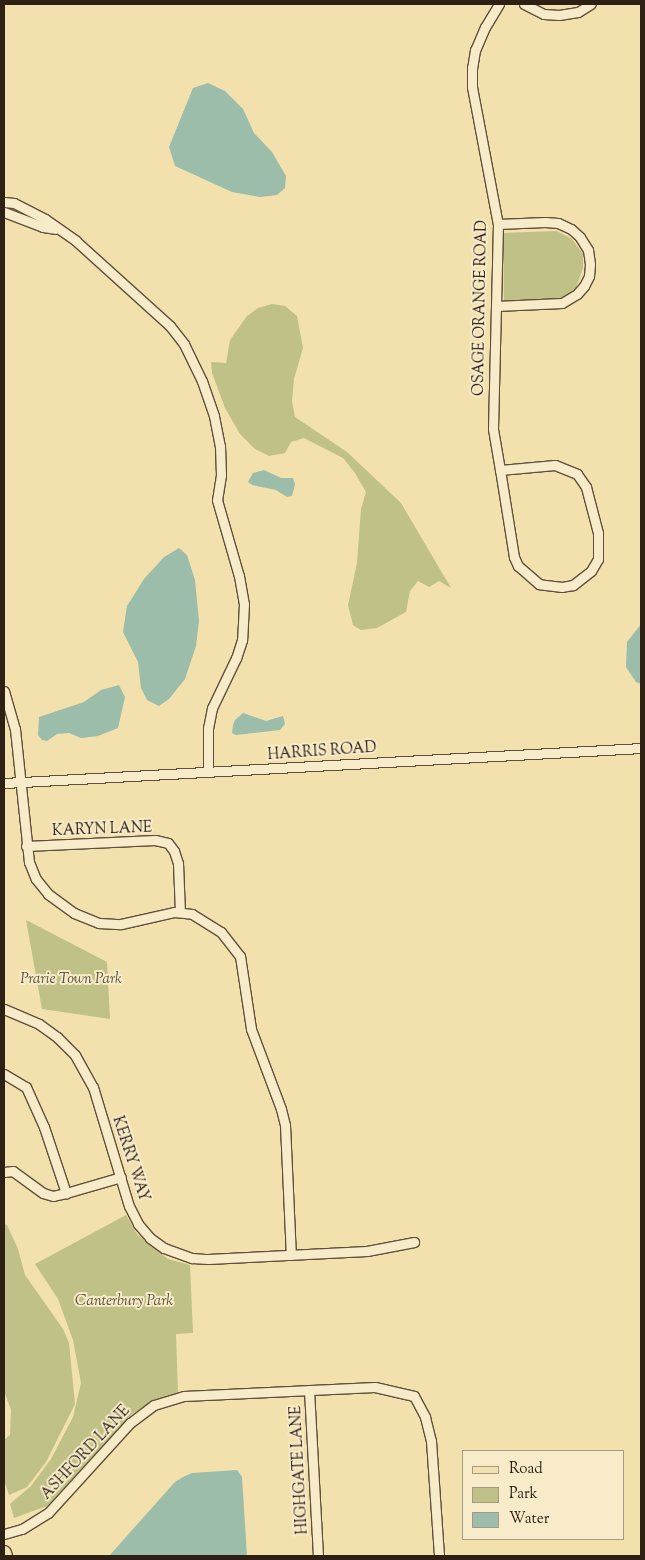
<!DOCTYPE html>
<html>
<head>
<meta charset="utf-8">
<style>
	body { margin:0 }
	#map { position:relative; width:645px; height:1560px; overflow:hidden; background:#f2e0ad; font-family:"Sorts Mill Goudy",serif }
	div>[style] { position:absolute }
	.green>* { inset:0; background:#bfc186 }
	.water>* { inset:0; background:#9bbdaa }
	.roads { filter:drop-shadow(1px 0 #60503b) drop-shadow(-1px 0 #60503b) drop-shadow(0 1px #60503b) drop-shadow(0 -1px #60503b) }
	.minor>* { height:9px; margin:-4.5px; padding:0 4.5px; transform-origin:4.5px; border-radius:4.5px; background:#f7ebca }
	.primary>* { height:14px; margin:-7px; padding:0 7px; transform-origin:7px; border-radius:7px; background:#f2e0ad }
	span { translate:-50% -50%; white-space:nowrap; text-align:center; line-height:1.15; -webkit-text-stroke:4px #f7ebca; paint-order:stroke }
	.street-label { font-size:15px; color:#2f2015 }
	.park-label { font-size:15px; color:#5a5037; font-style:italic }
	.frame { position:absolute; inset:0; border:5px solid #2f2015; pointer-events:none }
	.legend { position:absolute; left:462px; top:1450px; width:162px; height:90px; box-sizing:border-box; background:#f7ebca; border:1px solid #a79a82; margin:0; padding:6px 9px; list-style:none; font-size:15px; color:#2f2015 }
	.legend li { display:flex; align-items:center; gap:10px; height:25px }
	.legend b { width:25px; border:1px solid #a79a82 }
</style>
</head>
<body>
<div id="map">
	<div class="green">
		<i style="clip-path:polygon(557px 231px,572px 239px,583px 254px,583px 268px,576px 288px,562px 298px,504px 301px,503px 233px)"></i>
		<i style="clip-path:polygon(272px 304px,285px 306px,297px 316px,303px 348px,294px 379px,292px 401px,295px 417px,347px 452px,401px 503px,451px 588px,439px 581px,429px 587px,418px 581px,410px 591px,406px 612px,377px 628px,361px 630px,353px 625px,348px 605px,357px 563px,361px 509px,366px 492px,355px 473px,343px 458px,304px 438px,291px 442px,285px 453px,269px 456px,255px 449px,240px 434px,225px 408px,212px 373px,211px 362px,226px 363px,230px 340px,247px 316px,258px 308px)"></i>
		<i style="clip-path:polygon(26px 920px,107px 962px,110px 1019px,42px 1009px)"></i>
		<i style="clip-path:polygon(126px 1215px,137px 1234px,150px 1245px,168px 1259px,190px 1265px,193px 1333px,176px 1334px,178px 1393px,152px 1401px,132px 1414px,47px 1506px,14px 1518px,10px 1504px,31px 1486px,51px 1459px,73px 1417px,81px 1383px,73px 1340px,58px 1299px,35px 1264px)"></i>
		<i style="clip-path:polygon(4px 1224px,7px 1225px,18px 1249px,25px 1275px,63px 1329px,69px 1343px,75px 1404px,46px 1462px,27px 1487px,9px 1495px,4px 1480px,4px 1440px,10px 1435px,11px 1410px,4px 1391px)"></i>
	</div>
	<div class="water">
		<i style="clip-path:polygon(208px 83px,225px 91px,243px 109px,254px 133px,272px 152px,286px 176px,285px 188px,277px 195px,260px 197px,232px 192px,175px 166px,169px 147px,193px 88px)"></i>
		<i style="clip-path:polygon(264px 470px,281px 478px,293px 478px,295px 484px,292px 496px,287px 497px,276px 490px,252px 485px,248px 482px,253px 473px)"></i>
		<i style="clip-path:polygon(179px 548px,187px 555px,195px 580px,199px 621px,196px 646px,185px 679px,169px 699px,159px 706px,147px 700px,141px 688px,138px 662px,123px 632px,127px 606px,144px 579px,164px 557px)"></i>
		<i style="clip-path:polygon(641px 624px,641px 684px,636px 682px,626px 667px,627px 642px)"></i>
		<i style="clip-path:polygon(119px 685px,125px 697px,118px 728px,98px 736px,81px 738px,69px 733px,57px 734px,47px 741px,42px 740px,38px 735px,39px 717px,84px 702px,101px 690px)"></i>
		<i style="clip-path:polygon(243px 713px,266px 721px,283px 716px,285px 724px,280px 730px,236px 735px,232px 733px,233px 725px,235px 720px)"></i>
		<i style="clip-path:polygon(237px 1470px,242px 1477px,247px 1556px,109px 1556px,175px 1482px,183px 1477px,192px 1473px)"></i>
	</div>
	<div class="roads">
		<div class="minor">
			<i style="left:499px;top:4px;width:27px;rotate:121deg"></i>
			<i style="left:485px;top:27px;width:25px;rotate:113deg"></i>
			<i style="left:475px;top:50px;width:18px;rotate:99deg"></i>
			<i style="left:472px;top:68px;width:19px;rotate:90deg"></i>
			<i style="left:472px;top:87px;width:139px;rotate:79.3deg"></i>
			<i style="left:498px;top:224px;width:205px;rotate:91.4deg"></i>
			<i style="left:493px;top:429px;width:42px;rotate:80.3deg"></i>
			<i style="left:524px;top:4px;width:22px;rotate:27deg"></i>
			<i style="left:544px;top:14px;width:15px;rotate:4deg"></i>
			<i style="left:559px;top:15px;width:19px;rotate:-9deg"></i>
			<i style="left:578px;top:12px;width:15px;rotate:-32deg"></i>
			<i style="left:4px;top:202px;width:10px;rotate:6deg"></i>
			<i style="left:14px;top:203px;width:35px;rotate:27deg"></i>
			<i style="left:45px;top:219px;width:38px;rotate:35deg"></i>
			<i style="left:76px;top:241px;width:127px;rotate:42.1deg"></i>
			<i style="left:170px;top:326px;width:23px;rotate:52deg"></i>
			<i style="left:184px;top:344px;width:41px;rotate:64.1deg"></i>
			<i style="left:202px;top:381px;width:37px;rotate:71deg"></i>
			<i style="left:214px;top:416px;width:31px;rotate:79deg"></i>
			<i style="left:220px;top:446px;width:29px;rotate:88deg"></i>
			<i style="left:221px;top:475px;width:25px;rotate:99deg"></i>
			<i style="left:217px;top:500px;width:79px;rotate:73.9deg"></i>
			<i style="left:239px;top:576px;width:28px;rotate:80deg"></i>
			<i style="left:244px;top:604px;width:36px;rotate:93deg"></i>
			<i style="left:242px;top:640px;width:19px;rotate:108deg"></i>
			<i style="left:236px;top:658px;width:55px;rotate:115.6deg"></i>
			<i style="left:212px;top:708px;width:20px;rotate:101deg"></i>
			<i style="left:208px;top:728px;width:44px;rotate:90deg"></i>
			<i style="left:4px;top:212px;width:42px;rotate:21deg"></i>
			<i style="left:43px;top:227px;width:12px;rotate:9deg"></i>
			<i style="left:496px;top:306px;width:66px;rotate:-2.6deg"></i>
			<i style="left:562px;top:303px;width:17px;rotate:-31deg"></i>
			<i style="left:577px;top:294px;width:11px;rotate:-49deg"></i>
			<i style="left:584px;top:286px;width:11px;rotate:-63deg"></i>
			<i style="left:589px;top:276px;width:12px;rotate:-85deg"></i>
			<i style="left:590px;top:264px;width:14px;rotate:-98deg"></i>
			<i style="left:588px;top:250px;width:15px;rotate:-122deg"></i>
			<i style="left:580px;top:237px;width:12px;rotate:-138deg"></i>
			<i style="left:571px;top:229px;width:14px;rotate:-155deg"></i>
			<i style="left:558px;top:223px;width:13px;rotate:-176deg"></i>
			<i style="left:545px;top:222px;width:47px;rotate:177.6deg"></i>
			<i style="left:555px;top:465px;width:24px;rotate:22deg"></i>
			<i style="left:577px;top:474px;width:16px;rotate:55deg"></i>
			<i style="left:586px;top:487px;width:48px;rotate:75.4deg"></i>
			<i style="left:598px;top:533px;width:26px;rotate:90deg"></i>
			<i style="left:598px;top:559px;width:14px;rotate:120deg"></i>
			<i style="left:591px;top:571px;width:23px;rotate:142deg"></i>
			<i style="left:573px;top:585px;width:11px;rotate:170deg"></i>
			<i style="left:562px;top:587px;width:23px;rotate:-173deg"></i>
			<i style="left:539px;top:584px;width:28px;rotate:-139deg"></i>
			<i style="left:518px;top:566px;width:10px;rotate:-114deg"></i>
			<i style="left:514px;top:557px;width:88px;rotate:-99.1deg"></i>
			<i style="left:500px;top:470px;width:55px;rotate:-5.2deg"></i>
			<i style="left:4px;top:691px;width:40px;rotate:74deg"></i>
			<i style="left:15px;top:729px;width:134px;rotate:84deg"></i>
			<i style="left:29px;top:862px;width:18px;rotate:68deg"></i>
			<i style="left:36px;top:879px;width:19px;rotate:51deg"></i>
			<i style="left:48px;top:894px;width:32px;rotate:36deg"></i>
			<i style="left:74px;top:913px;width:27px;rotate:22deg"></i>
			<i style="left:99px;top:923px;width:22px;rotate:3deg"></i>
			<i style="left:121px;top:924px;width:54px;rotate:-12.8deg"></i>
			<i style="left:174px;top:912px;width:18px;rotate:6deg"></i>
			<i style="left:192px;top:914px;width:34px;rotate:32deg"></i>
			<i style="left:221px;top:932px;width:31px;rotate:52deg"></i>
			<i style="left:240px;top:956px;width:74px;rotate:81.4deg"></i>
			<i style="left:251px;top:1029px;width:85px;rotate:69.4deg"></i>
			<i style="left:281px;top:1109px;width:16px;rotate:76deg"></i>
			<i style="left:285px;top:1125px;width:130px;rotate:87.4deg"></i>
			<i style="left:4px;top:783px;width:638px;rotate:-3.14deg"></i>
			<i style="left:26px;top:846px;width:129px;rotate:-2.7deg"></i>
			<i style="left:155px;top:840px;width:13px;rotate:13deg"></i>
			<i style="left:168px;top:843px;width:10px;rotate:53deg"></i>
			<i style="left:174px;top:851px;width:13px;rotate:72deg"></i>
			<i style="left:178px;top:863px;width:49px;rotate:87.7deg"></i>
			<i style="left:4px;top:1009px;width:38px;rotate:23deg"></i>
			<i style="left:39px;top:1024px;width:22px;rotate:36deg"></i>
			<i style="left:57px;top:1037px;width:25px;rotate:45deg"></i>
			<i style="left:75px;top:1055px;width:37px;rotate:61deg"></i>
			<i style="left:93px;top:1087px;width:124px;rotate:73.2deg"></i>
			<i style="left:129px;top:1206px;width:20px;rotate:63deg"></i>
			<i style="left:138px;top:1224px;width:18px;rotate:49deg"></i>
			<i style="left:150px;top:1238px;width:17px;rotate:36deg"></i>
			<i style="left:164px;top:1248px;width:30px;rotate:20deg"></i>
			<i style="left:192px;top:1258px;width:16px;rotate:4deg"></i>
			<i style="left:208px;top:1259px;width:159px;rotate:-2.9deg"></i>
			<i style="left:367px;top:1251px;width:48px;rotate:-10.8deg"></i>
			<i style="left:4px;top:1074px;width:26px;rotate:31deg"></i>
			<i style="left:26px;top:1087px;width:44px;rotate:65.8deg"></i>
			<i style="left:44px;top:1127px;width:70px;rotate:71.6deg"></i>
			<i style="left:66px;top:1193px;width:13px;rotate:167deg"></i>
			<i style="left:53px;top:1196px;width:10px;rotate:-163deg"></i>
			<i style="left:43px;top:1193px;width:37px;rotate:-144deg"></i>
			<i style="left:13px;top:1171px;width:9px;rotate:174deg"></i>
			<i style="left:66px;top:1193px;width:57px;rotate:-16.2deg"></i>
			<i style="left:309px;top:1390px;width:166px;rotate:86.9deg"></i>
			<i style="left:4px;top:1534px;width:19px;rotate:-16deg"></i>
			<i style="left:22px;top:1529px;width:31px;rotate:-32deg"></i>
			<i style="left:48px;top:1513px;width:122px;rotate:-47.7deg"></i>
			<i style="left:130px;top:1423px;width:30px;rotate:-37deg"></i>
			<i style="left:154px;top:1405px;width:31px;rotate:-17deg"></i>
			<i style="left:184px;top:1396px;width:191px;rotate:-2.7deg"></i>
			<i style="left:375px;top:1387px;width:40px;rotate:13deg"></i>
			<i style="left:414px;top:1396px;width:24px;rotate:62deg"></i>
			<i style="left:425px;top:1417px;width:25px;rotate:76deg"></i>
			<i style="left:431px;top:1441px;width:115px;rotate:86deg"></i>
		</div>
		<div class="primary">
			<i style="left:4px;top:1553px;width:3px;rotate:72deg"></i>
		</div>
	</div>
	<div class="street-label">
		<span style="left:481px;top:308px;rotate:-89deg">OSAGE ORANGE ROAD</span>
		<span style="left:322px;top:752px;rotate:-4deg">HARRIS ROAD</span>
		<span style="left:102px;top:830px;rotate:-2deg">KARYN LANE</span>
		<span style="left:130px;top:1159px;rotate:72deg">KERRY WAY</span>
		<span style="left:86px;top:1453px;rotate:-47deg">ASHFORD LANE</span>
		<span style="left:300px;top:1470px;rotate:-93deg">HIGHGATE LANE</span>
	</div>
	<div class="park-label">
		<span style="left:71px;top:980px">Prarie Town Park</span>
		<span style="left:124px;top:1302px">Canterbury Park</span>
	</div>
	<div class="frame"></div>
	<ul class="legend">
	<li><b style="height:6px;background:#f2e0ad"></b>Road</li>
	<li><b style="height:14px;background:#bfc186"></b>Park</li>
	<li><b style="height:14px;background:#9bbdaa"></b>Water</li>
	</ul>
</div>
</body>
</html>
